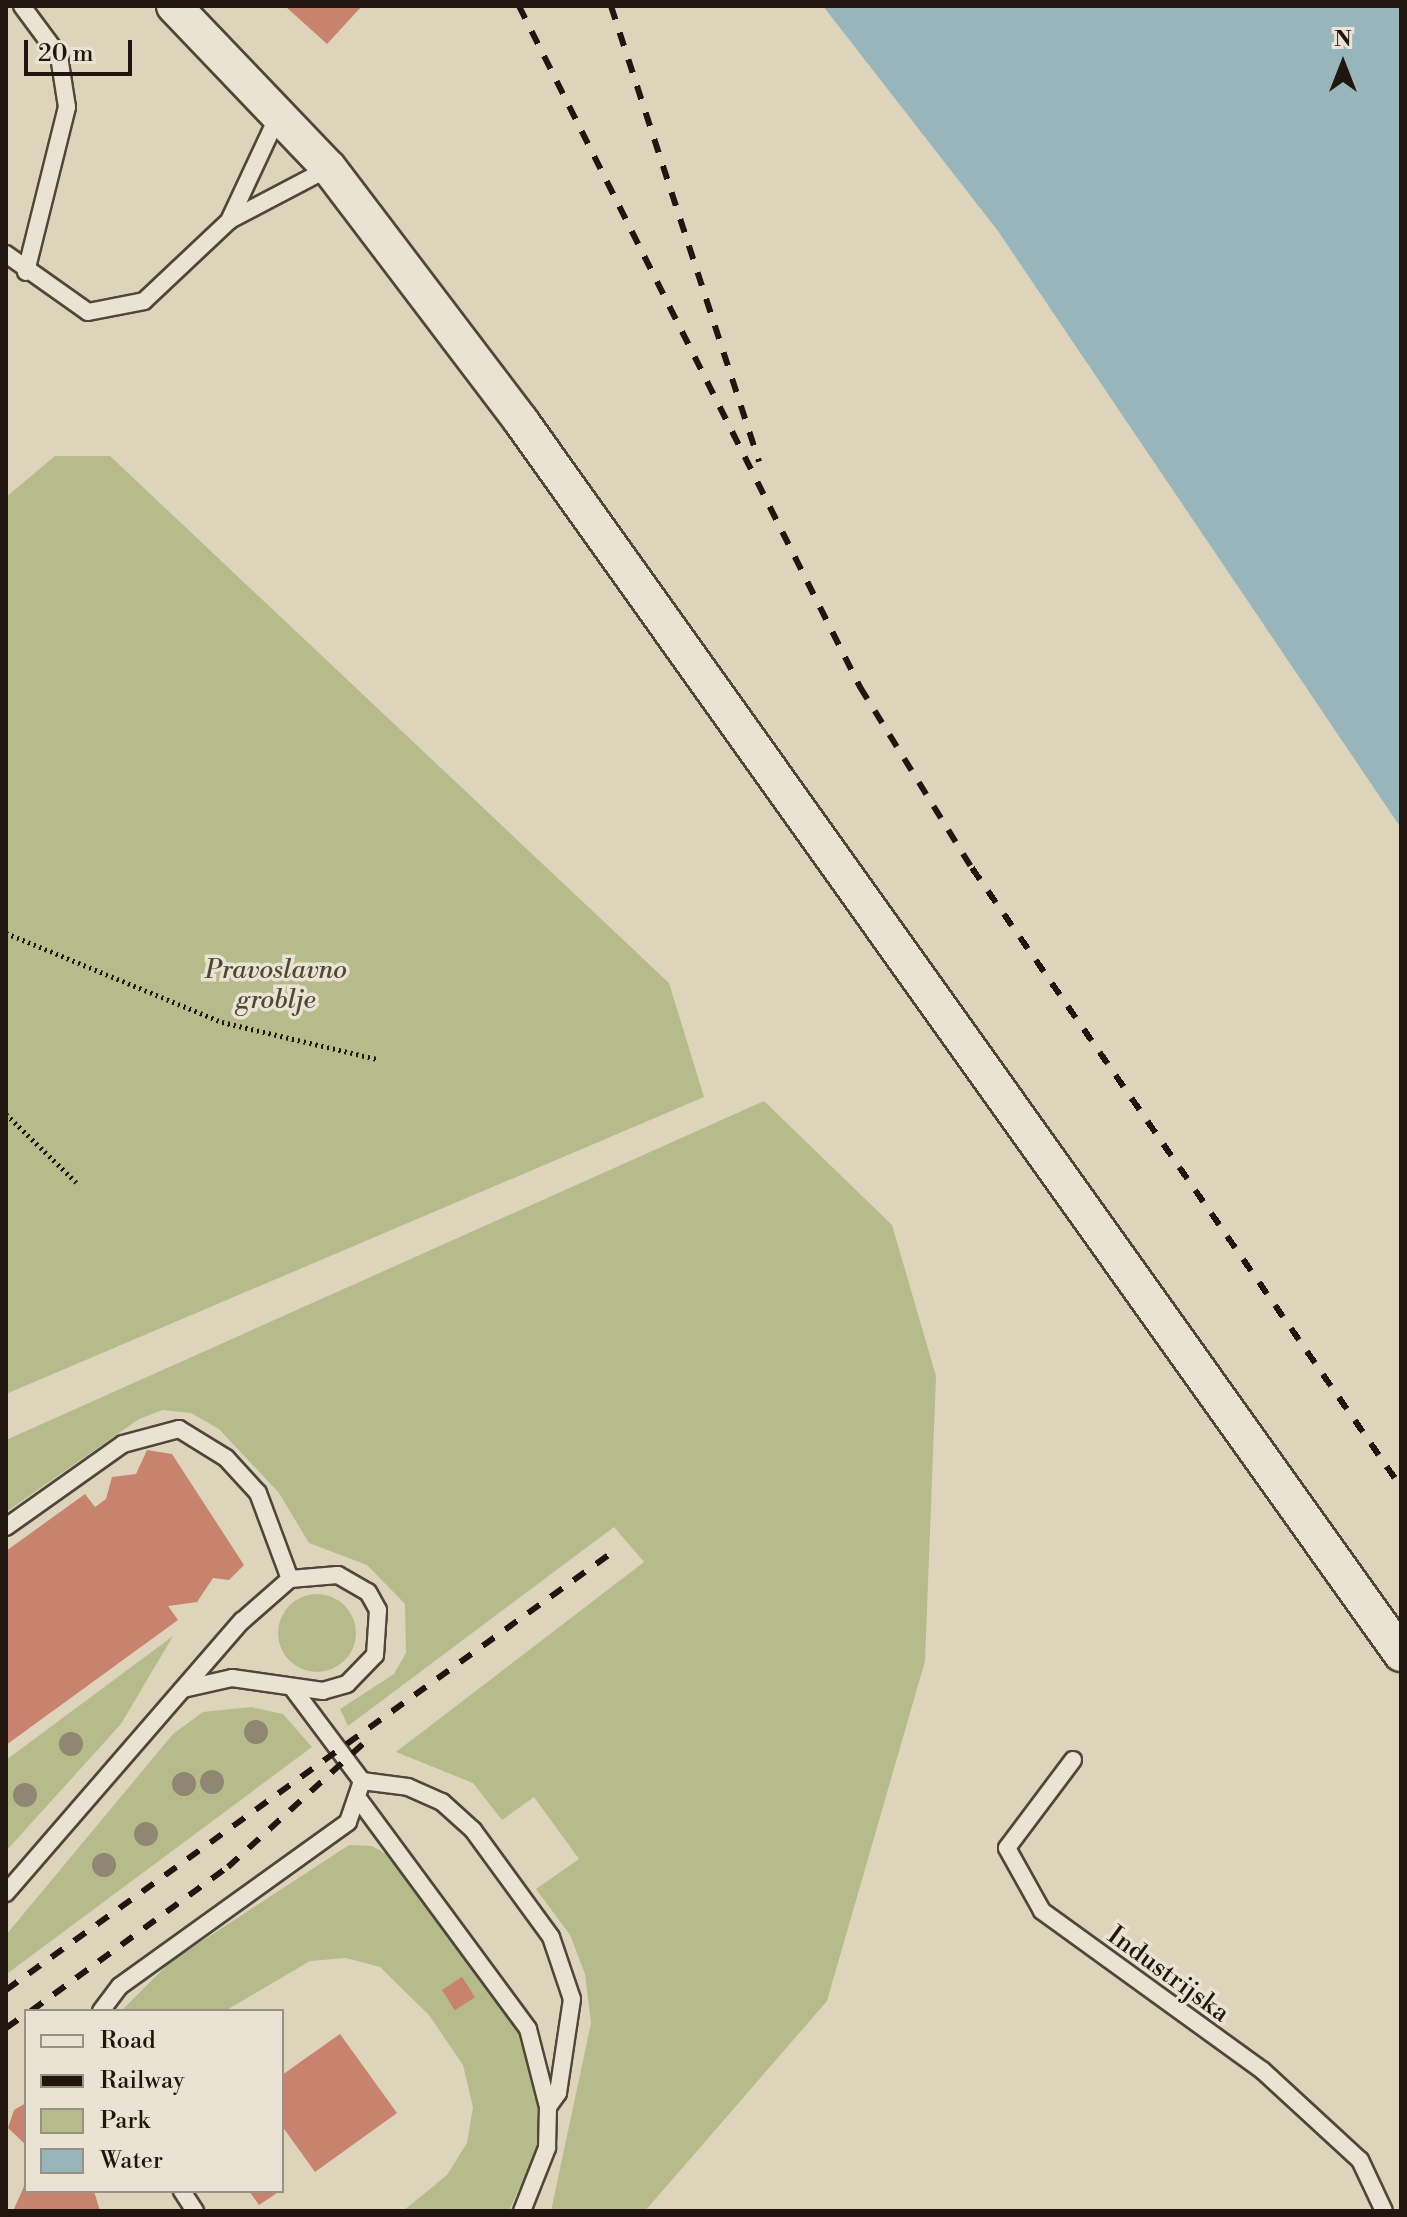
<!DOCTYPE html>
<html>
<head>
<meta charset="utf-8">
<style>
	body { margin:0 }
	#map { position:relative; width:1407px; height:2217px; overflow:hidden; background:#ded4bb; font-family:"Libre Bodoni",serif }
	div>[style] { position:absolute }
	.green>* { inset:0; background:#b6bb8c }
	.round { border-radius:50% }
	.water>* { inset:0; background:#97b5ba }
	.building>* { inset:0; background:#c8836e; transform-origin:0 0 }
	.path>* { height:5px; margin-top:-2.5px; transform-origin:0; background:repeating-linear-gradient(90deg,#21160f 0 2px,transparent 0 6px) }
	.roads { filter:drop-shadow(2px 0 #50463a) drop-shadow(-2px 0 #50463a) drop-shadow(0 2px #50463a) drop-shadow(0 -2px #50463a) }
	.service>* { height:16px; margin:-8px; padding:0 8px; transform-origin:8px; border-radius:8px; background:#eae3d3 }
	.minor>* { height:34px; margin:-17px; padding:0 17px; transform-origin:17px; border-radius:17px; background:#eae3d3 }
	.rail>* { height:6px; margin-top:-3px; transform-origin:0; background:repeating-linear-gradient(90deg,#21160f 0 14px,transparent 0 28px) }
	.trees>* { width:24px; height:24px; margin:-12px; border-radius:50%; background:#8f8771 }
	span { translate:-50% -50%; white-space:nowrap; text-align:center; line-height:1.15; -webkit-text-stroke:7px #eae3d3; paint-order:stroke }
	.park-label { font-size:26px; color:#4e4834; font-style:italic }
	.street-label { font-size:26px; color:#21160f }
	.frame { position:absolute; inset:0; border:8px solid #21160f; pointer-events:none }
	.legend { position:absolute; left:24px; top:2009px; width:260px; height:184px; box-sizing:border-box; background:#eae3d3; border:2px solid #9a9185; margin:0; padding:10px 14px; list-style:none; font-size:24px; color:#21160f }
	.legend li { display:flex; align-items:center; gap:16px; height:40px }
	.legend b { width:40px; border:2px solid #9a9185 }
	.north { position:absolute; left:1303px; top:24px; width:80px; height:80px; -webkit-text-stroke:6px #eae3d3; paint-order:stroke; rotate:0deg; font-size:22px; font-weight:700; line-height:32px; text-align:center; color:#21160f }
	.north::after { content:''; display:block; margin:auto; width:28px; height:36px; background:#21160f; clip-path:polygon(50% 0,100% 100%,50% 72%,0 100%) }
	.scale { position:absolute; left:24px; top:40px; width:108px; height:36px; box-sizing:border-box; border:4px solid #21160f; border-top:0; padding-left:10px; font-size:24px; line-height:28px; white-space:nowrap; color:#21160f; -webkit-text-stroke:6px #eae3d3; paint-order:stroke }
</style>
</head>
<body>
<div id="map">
	<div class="green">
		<i style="clip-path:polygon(55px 456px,110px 456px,669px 983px,704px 1097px,6px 1394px,6px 497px)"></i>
		<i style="clip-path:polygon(764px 1101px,892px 1225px,936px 1376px,925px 1661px,827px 2001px,645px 2211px,551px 2211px,591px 2023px,585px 1974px,570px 1935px,536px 1889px,579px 1859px,534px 1797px,502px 1820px,473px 1783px,396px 1752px,644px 1562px,614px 1527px,348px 1726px,340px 1709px,394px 1674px,406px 1653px,405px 1604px,367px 1565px,309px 1543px,279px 1493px,219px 1429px,191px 1413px,163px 1410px,139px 1419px,6px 1512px,6px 1440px)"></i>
		<i class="round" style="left:278px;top:1594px;width:78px;height:78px"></i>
		<i style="clip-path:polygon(173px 1636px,121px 1724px,6px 1851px,6px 1760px)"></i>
		<i style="clip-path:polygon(251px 1707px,283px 1714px,312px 1747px,8px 1973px,6px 1935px,173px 1734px,203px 1712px)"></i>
		<i style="clip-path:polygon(349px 1845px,372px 1846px,402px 1863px,521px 2033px,539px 2110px,537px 2149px,509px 2211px,403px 2211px,447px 2175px,467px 2143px,473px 2107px,463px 2065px,429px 2015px,380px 1967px,346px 1958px,310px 1961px,225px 2011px,121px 2011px,170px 1962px)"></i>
	</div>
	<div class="water">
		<i style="clip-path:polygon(823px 6px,1401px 6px,1401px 828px,998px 231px)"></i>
	</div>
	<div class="building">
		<i style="clip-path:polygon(285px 6px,362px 6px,327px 44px)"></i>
		<i style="clip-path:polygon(147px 1450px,172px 1454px,244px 1565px,229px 1580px,213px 1578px,197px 1602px,168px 1606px,178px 1620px,6px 1745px,6px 1551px,85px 1494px,95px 1507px,106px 1499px,112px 1477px,136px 1474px)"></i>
		<i style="left:462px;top:1977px;width:24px;height:24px;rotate:57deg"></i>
		<i style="clip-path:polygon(340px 2034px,397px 2113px,315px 2172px,282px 2126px,282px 2075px)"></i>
		<i style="clip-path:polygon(26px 2103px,26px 2145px,8px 2128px,14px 2110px)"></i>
		<i style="clip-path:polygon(26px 2182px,26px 2191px,94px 2191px,100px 2211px,13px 2211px)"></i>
		<i style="clip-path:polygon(249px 2191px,280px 2191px,259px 2205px)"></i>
	</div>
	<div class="path">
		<i style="left:6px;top:933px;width:234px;rotate:22.4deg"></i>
		<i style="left:222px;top:1022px;width:159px;rotate:13.4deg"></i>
		<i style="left:6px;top:1114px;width:98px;rotate:44.2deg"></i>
	</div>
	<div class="roads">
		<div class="service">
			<i style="left:22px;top:6px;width:62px;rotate:53.5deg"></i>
			<i style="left:59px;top:56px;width:52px;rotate:81.1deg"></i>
			<i style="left:67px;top:107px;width:170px;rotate:104deg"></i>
			<i style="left:230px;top:220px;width:112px;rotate:-27.7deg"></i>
			<i style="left:6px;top:254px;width:100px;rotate:35.3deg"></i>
			<i style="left:88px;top:312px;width:57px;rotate:-11.1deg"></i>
			<i style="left:144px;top:301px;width:117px;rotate:-43.3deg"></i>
			<i style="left:229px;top:221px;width:118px;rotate:-65deg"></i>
			<i style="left:6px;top:1527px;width:143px;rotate:-35.4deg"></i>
			<i style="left:123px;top:1444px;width:58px;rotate:-15deg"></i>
			<i style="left:179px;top:1429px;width:55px;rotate:31.7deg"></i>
			<i style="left:226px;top:1458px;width:47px;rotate:47.6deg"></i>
			<i style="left:258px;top:1493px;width:92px;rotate:69.6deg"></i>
			<i style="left:1073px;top:1760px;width:110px;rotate:126.9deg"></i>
			<i style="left:1007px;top:1848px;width:72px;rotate:60.9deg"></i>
			<i style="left:1042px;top:1911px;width:271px;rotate:35.9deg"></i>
			<i style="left:1262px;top:2070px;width:133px;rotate:42.6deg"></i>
			<i style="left:1360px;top:2160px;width:56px;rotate:64.8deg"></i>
			<i style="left:362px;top:1781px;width:46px;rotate:7.4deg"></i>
			<i style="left:408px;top:1787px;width:37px;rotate:24deg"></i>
			<i style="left:442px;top:1802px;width:42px;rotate:42.1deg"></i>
			<i style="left:473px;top:1830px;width:132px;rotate:53.9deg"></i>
			<i style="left:551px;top:1937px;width:65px;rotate:71.3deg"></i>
			<i style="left:572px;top:1999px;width:95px;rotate:98.5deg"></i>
			<i style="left:558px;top:2093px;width:17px;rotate:126deg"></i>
			<i style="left:360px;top:1801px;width:283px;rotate:53.6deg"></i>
			<i style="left:528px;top:2029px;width:81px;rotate:75.6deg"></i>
			<i style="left:548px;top:2107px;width:41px;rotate:91.4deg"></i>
			<i style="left:547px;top:2148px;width:68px;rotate:111.6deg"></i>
			<i style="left:6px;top:1893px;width:360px;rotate:-49.1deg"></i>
			<i style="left:242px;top:1621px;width:64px;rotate:-41.2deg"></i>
			<i style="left:290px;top:1579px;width:48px;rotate:-4.8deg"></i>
			<i style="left:338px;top:1575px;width:34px;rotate:30deg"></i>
			<i style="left:368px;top:1592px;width:21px;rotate:61deg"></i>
			<i style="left:378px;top:1610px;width:45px;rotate:93.8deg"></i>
			<i style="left:375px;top:1655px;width:40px;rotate:134deg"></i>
			<i style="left:347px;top:1684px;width:25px;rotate:164deg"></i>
			<i style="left:323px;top:1691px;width:92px;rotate:-171.9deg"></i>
			<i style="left:232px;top:1678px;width:50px;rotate:167.3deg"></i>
			<i style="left:101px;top:2011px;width:31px;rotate:-53deg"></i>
			<i style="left:120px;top:1986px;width:281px;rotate:-35.7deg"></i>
			<i style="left:348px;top:1822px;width:43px;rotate:-71.1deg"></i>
			<i style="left:362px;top:1781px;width:114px;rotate:-126.8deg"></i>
			<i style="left:182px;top:2191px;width:24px;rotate:57deg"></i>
		</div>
		<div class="minor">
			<i style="left:174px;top:6px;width:224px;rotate:46.3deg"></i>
			<i style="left:329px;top:168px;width:318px;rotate:52.8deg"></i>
			<i style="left:521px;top:421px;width:1515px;rotate:54.48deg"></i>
		</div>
	</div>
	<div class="rail">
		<i style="left:519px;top:6px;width:762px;rotate:63.4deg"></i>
		<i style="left:860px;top:687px;width:213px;rotate:58.3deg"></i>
		<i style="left:972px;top:868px;width:753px;rotate:55.28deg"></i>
		<i style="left:611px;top:6px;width:479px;rotate:72deg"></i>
		<i style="left:6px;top:1990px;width:750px;rotate:-35.83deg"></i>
		<i style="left:31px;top:2011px;width:244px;rotate:-36.2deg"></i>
		<i style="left:228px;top:1867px;width:184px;rotate:-42.4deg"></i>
		<i style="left:6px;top:2028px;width:24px;rotate:-35deg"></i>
	</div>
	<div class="trees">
		<i style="left:256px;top:1732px"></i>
		<i style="left:71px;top:1744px"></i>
		<i style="left:212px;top:1782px"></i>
		<i style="left:184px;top:1784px"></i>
		<i style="left:25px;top:1795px"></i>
		<i style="left:146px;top:1834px"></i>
		<i style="left:104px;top:1865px"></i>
	</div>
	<div class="park-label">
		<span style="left:276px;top:986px">Pravoslavno<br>groblje</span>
	</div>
	<div class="street-label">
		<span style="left:1168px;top:1975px;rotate:36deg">Industrijska</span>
	</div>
	<div class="frame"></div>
	<ul class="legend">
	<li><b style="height:10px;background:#eae3d3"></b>Road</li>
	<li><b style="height:10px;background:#21160f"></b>Railway</li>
	<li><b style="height:22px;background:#b6bb8c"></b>Park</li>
	<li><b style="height:22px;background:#97b5ba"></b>Water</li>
	</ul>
	<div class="north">N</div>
	<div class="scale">20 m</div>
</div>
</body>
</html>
